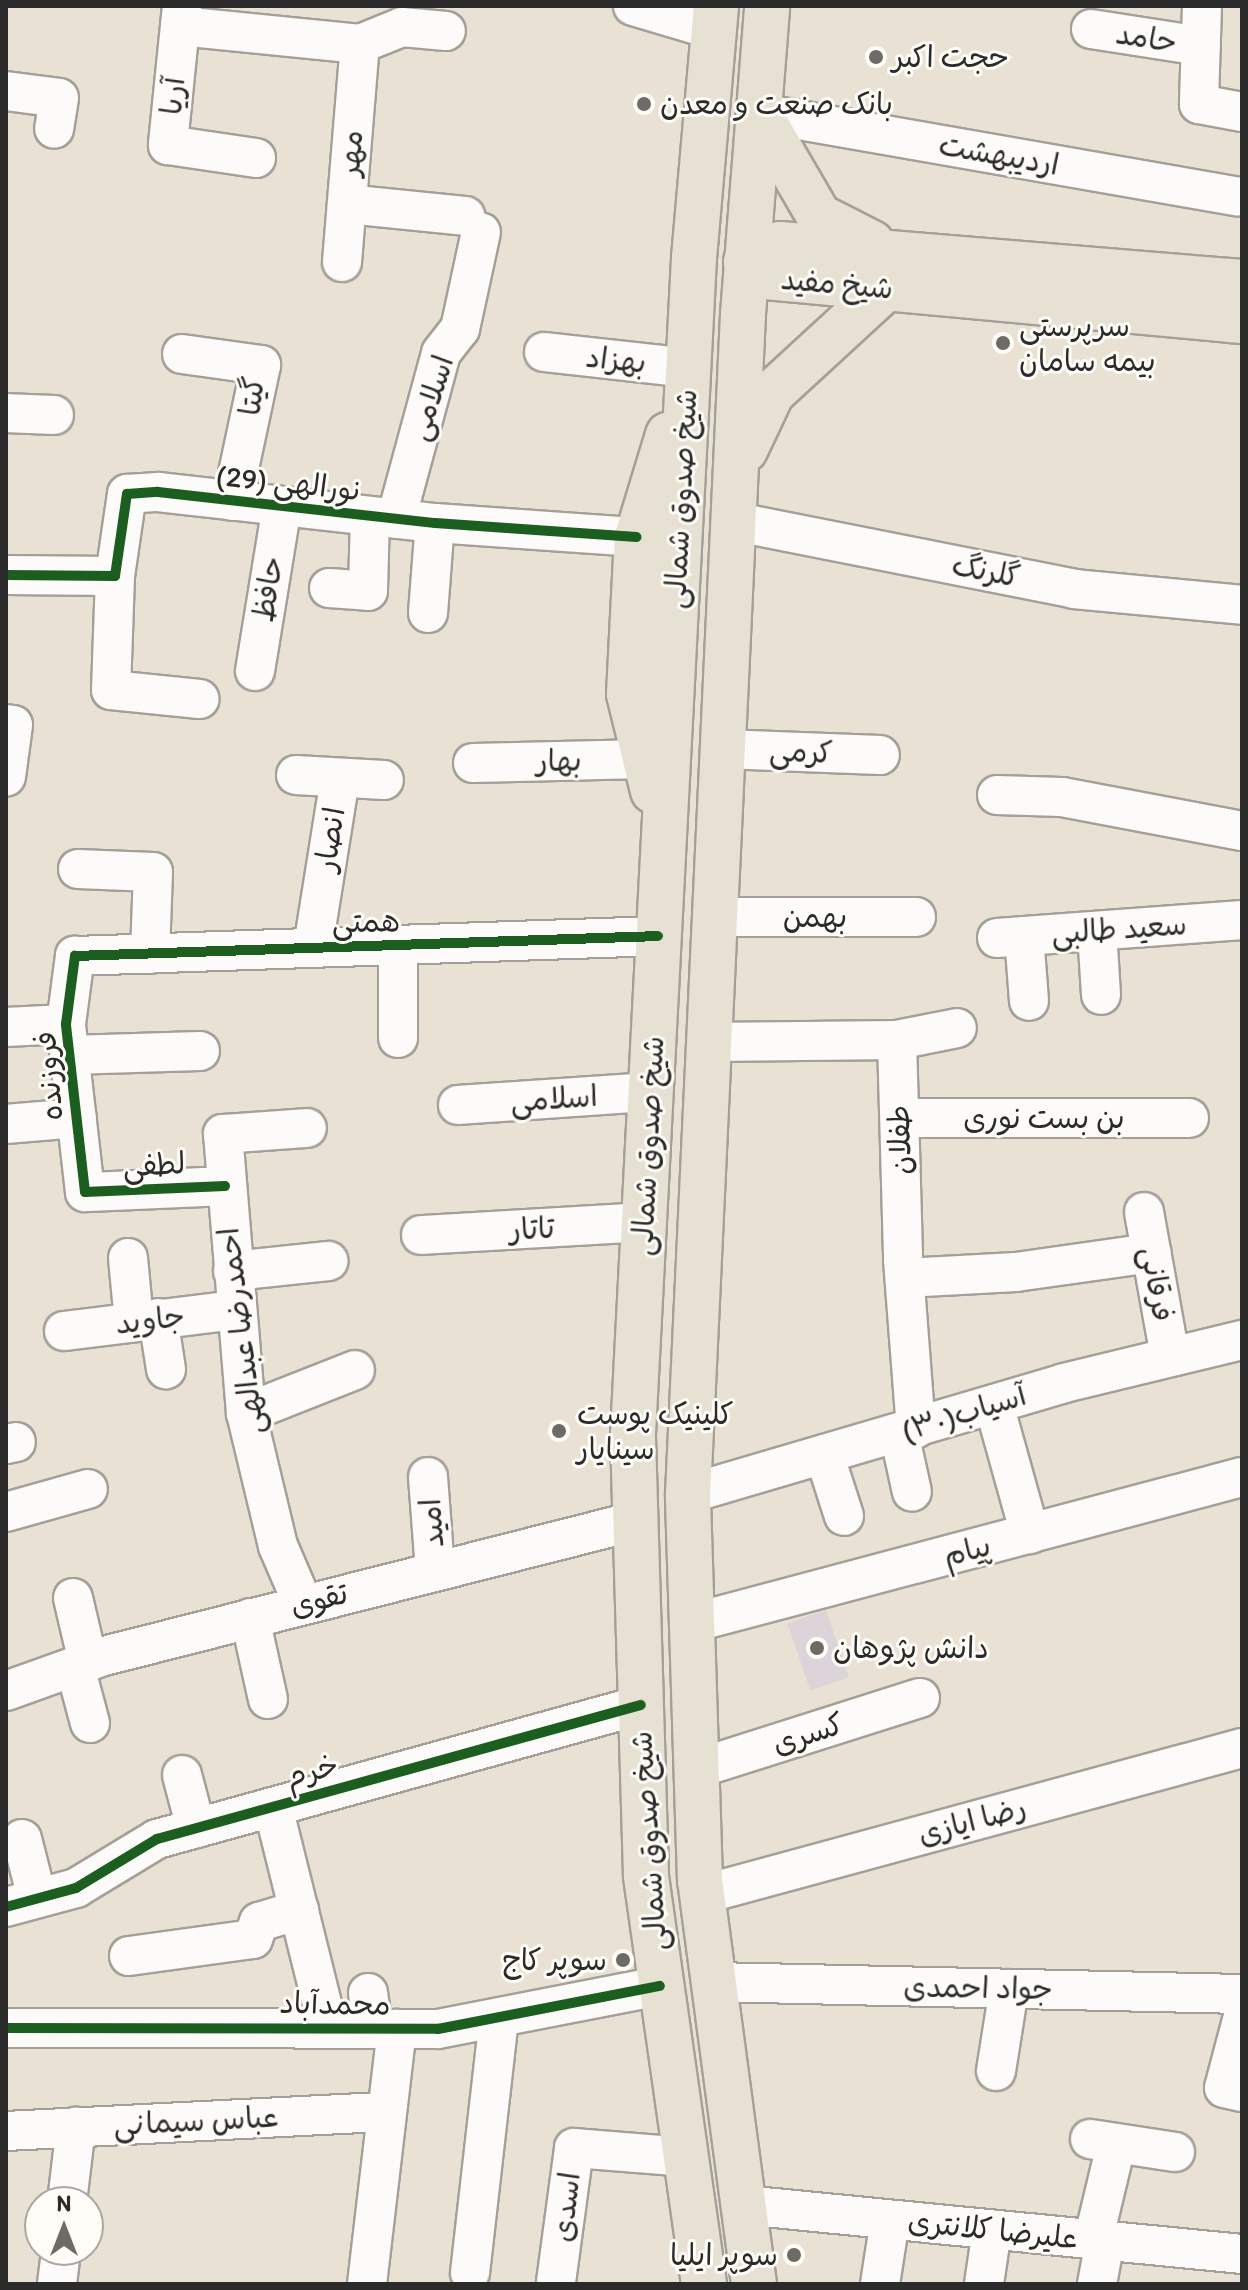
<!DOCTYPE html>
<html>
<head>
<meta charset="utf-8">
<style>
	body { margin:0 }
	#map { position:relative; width:1248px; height:2290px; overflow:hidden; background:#e9e2d4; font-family:Itim,"Playpen Sans Arabic",sans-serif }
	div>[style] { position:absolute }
	.building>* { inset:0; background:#dcd4d8; transform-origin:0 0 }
	.roads { filter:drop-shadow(2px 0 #a4a098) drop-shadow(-2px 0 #a4a098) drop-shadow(0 2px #a4a098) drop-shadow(0 -2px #a4a098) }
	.minor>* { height:38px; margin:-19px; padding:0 19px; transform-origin:19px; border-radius:19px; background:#fcfbf9 }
	.major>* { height:44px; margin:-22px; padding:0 22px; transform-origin:22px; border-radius:22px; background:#e7e1d4 }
	.cycleway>* { height:10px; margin:-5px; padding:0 5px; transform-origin:5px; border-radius:5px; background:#1b5e20 }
	.dots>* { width:22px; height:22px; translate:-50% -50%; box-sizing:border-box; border:4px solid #fdfcf7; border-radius:50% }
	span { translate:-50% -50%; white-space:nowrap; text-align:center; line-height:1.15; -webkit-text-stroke:6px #fdfcf7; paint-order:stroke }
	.street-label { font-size:30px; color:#2b2b2b }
	.poi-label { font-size:30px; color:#2b2b2b }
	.left { translate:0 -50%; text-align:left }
	.right { translate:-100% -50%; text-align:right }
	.frame { position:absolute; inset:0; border:8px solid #2b2b2b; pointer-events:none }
	.north { position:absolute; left:24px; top:2186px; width:80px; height:80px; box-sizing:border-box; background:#fdfcf7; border:2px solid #a9a8a5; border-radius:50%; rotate:0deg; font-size:22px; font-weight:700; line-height:32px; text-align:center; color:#2b2b2b }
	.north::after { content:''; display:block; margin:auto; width:28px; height:36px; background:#6e6b66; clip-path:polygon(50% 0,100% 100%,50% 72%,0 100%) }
</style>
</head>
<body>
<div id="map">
	<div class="building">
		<i style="left:826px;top:1610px;width:71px;height:41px;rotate:71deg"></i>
	</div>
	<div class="roads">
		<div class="minor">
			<i style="left:182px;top:6px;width:140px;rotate:95.8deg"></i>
			<i style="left:168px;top:145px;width:89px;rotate:8.4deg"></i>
			<i style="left:633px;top:6px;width:84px;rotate:16.5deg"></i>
			<i style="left:1202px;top:6px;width:98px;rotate:91.8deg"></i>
			<i style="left:1199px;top:104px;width:44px;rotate:10.5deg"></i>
			<i style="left:180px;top:26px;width:181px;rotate:5.7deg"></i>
			<i style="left:360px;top:44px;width:45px;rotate:-22deg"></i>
			<i style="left:402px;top:27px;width:44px;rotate:5.2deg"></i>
			<i style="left:1091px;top:29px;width:111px;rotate:8.8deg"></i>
			<i style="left:6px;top:91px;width:53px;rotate:7.5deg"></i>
			<i style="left:59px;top:98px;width:31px;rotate:99deg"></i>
			<i style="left:759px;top:113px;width:486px;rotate:9.9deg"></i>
			<i style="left:347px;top:204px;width:119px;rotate:5.8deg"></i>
			<i style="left:342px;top:262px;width:219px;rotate:-85.3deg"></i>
			<i style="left:544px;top:352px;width:145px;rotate:6.3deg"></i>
			<i style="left:182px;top:354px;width:80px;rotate:7.9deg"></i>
			<i style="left:261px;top:365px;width:139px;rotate:102deg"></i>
			<i style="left:6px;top:413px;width:48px;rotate:2.4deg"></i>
			<i style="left:396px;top:519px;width:172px;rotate:-74.8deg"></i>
			<i style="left:441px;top:353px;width:31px;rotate:-52deg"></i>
			<i style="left:460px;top:329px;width:99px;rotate:-77.8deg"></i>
			<i style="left:732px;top:521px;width:349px;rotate:11.2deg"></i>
			<i style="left:1074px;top:589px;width:169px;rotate:5.4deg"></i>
			<i style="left:6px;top:575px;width:109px;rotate:0.5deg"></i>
			<i style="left:115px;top:576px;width:83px;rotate:-81.7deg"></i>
			<i style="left:127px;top:494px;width:31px;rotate:-4deg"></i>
			<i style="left:158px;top:492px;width:279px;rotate:6.4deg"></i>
			<i style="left:435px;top:523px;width:202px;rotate:4deg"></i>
			<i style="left:115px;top:576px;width:114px;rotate:92deg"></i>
			<i style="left:111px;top:690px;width:89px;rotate:5.8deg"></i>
			<i style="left:329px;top:588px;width:39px;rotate:4deg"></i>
			<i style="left:368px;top:591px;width:75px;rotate:-88.5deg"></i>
			<i style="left:428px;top:613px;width:90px;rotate:-85.6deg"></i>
			<i style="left:255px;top:671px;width:167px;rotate:-80.7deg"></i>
			<i style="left:6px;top:724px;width:7px;rotate:8deg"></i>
			<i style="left:13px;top:725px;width:52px;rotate:97.7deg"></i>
			<i style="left:722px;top:749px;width:158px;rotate:2.2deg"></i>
			<i style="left:473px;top:763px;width:172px;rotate:-1.3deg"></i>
			<i style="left:296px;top:775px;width:88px;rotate:3.3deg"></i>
			<i style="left:997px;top:795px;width:65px;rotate:1.8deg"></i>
			<i style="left:1062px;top:797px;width:183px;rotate:10.7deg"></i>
			<i style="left:78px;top:869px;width:75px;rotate:2.3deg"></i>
			<i style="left:153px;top:872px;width:82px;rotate:92.1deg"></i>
			<i style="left:715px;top:917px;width:201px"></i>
			<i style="left:1097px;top:931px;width:64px;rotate:86.4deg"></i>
			<i style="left:1024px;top:936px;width:65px;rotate:85.6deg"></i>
			<i style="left:997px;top:938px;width:246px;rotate:-4.2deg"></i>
			<i style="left:398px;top:945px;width:93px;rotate:90deg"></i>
			<i style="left:313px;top:947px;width:171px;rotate:-80.9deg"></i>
			<i style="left:6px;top:1027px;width:60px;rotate:-2.9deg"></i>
			<i style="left:897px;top:1040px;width:61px;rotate:-11.3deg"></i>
			<i style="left:709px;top:1042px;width:188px;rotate:-0.6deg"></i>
			<i style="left:897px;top:1040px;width:220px;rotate:88.4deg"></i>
			<i style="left:903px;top:1260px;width:169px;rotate:85.6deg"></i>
			<i style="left:70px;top:1055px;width:130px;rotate:-1.8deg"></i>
			<i style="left:458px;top:1105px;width:192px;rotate:-3.9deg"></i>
			<i style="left:900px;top:1118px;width:289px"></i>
			<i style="left:6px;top:1124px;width:71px;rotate:-4.8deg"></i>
			<i style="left:225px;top:1186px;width:140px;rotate:177.5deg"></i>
			<i style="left:85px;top:1192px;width:169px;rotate:-96.5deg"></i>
			<i style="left:66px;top:1024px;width:69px;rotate:-82.5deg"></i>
			<i style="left:75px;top:956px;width:583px;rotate:-1.96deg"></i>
			<i style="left:1144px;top:1212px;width:147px;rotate:79.8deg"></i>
			<i style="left:421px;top:1235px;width:223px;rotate:-3.3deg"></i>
			<i style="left:128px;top:1258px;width:63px;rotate:84.6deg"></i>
			<i style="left:233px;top:1271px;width:96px;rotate:-6deg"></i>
			<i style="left:905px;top:1278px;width:111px;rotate:-3.1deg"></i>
			<i style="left:1016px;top:1272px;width:137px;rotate:-8deg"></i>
			<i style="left:158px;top:1318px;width:52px;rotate:81.1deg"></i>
			<i style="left:64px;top:1331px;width:173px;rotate:-7deg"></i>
			<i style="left:994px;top:1405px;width:134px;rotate:74.4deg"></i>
			<i style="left:246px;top:1413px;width:117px;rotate:-21.5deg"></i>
			<i style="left:899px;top:1433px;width:60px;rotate:77.6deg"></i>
			<i style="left:6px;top:1444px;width:10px;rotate:-11deg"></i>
			<i style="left:824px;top:1454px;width:65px;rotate:72.1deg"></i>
			<i style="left:428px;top:1477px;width:93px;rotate:85.7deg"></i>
			<i style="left:688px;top:1494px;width:392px;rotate:-16.4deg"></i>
			<i style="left:1064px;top:1383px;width:183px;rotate:-13.6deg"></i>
			<i style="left:6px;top:1512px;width:85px;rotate:-15.7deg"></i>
			<i style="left:73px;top:1598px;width:66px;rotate:76.8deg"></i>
			<i style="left:303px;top:1604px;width:63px;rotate:-113.3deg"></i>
			<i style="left:278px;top:1546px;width:137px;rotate:-103.5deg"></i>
			<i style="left:246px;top:1413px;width:280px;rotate:-94.7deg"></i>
			<i style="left:223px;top:1134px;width:84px;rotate:-4.1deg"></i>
			<i style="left:250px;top:1618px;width:83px;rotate:77.5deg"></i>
			<i style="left:692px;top:1623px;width:569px;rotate:-14.87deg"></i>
			<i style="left:75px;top:1667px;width:58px;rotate:75deg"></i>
			<i style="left:6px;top:1691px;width:104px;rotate:-19.7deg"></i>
			<i style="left:104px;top:1656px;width:548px;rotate:-14.26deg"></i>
			<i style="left:696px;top:1769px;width:235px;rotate:-17.6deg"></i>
			<i style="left:182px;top:1775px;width:55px;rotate:75.2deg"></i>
			<i style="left:273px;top:1807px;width:228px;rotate:76deg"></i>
			<i style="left:22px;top:1839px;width:61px;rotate:75.7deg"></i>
			<i style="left:701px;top:1895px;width:561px;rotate:-15.2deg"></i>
			<i style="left:6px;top:1907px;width:73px;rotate:-15.2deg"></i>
			<i style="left:76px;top:1888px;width:95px;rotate:-31.2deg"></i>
			<i style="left:157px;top:1839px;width:502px;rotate:-15.48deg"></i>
			<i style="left:129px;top:1956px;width:125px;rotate:-7.8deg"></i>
			<i style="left:253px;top:1939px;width:18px;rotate:-71deg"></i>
			<i style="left:259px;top:1922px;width:42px;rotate:-16.7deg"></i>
			<i style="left:713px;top:1982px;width:529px;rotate:1.3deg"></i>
			<i style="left:368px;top:1993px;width:35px;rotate:82deg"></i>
			<i style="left:1242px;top:2020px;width:70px;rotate:104.8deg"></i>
			<i style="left:1224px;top:2088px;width:18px;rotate:13deg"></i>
			<i style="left:6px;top:2028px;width:432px;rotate:0.1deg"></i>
			<i style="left:438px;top:2029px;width:226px;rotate:-11deg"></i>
			<i style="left:996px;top:2071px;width:83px;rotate:-81deg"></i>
			<i style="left:6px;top:2131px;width:381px;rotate:-2.9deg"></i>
			<i style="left:1090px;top:2139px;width:86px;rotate:8.7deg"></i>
			<i style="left:67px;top:2202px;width:76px;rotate:-83.2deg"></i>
			<i style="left:744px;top:2205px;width:500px;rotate:5.62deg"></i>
			<i style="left:1093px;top:2241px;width:99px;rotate:-76.5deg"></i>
			<i style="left:470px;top:2273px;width:257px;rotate:-83.5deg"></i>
			<i style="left:556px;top:2282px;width:135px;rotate:-82.3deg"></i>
			<i style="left:574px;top:2148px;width:111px;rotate:4.6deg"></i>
			<i style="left:57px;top:2284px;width:34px;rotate:-83deg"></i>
			<i style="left:367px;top:2284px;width:257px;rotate:-83.3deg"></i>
			<i style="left:880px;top:2284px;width:65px;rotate:-81.1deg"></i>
			<i style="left:984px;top:2284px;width:55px;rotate:-81.6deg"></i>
			<i style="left:1097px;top:2284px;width:44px;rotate:-79.5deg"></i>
		</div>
		<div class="major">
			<i style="left:759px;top:113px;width:119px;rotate:59.8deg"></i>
			<i style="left:819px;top:216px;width:59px;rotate:27deg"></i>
			<i style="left:746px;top:262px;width:25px;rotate:37deg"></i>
			<i style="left:766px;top:277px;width:478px;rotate:5.3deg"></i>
			<i style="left:746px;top:262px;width:38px;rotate:-28deg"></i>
			<i style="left:780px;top:244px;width:464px;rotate:4.7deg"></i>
			<i style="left:745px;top:450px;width:63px;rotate:-64.7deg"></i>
			<i style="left:772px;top:393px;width:154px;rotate:-42.6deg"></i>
			<i style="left:653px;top:791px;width:100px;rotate:-103.9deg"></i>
			<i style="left:629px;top:694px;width:157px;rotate:-87.1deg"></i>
			<i style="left:637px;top:537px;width:107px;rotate:-73.1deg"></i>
			<i style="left:704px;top:2284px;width:413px;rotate:-98.1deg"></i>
			<i style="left:646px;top:1875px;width:441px;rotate:-91.7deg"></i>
			<i style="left:633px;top:1434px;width:1178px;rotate:-87.03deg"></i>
			<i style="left:694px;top:258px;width:253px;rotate:-85deg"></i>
			<i style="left:754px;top:2284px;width:407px;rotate:-97.6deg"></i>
			<i style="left:700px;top:1881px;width:387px;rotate:-91.8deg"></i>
			<i style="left:688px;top:1494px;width:1181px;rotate:-87.33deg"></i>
			<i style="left:743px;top:314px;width:309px;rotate:-85.5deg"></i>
		</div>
	</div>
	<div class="cycleway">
		<i style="left:6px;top:575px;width:109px;rotate:0.5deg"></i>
		<i style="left:115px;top:576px;width:83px;rotate:-81.7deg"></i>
		<i style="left:127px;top:494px;width:31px;rotate:-4deg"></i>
		<i style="left:158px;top:492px;width:279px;rotate:6.4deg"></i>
		<i style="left:435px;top:523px;width:202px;rotate:4deg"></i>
		<i style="left:225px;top:1186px;width:140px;rotate:177.5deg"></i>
		<i style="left:85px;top:1192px;width:169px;rotate:-96.5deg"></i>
		<i style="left:66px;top:1024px;width:69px;rotate:-82.5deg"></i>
		<i style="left:75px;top:956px;width:583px;rotate:-1.96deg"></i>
		<i style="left:6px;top:1907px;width:73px;rotate:-15.2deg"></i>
		<i style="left:76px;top:1888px;width:95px;rotate:-31.2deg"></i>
		<i style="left:157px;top:1839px;width:502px;rotate:-15.48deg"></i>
		<i style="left:6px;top:2028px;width:432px;rotate:0.1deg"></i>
		<i style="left:438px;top:2029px;width:226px;rotate:-11deg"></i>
	</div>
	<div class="dots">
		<i style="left:876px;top:57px;background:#6e6b66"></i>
		<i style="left:644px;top:104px;background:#6e6b66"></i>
		<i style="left:1003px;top:343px;background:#6e6b66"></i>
		<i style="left:559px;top:1431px;background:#6e6b66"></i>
		<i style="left:817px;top:1648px;background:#6e6b66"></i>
		<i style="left:623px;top:1960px;background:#6e6b66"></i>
		<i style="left:794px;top:2255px;background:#6e6b66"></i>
	</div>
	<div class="street-label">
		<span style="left:1146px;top:38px;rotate:9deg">حامد</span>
		<span style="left:173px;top:96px;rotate:-84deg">آریا</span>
		<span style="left:351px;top:153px;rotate:-85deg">مهر</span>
		<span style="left:999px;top:155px;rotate:10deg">اردیبهشت</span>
		<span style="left:837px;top:284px;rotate:5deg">شیخ مفید</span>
		<span style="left:616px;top:360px;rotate:6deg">بهزاد</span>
		<span style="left:252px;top:396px;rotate:-83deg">گیتا</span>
		<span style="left:431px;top:398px;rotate:-72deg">اسلامی</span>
		<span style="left:289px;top:483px;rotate:6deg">نورالهی (29)</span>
		<span style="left:681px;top:499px;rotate:-87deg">شیخ صدوق شمالی</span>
		<span style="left:986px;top:571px;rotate:11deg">گلرنگ</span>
		<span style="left:268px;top:589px;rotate:-81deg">حافظ</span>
		<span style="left:801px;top:752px;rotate:2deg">کرمی</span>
		<span style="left:559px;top:761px;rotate:-1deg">بهار</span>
		<span style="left:330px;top:839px;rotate:-81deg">انصار</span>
		<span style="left:815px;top:917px">بهمن</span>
		<span style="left:366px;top:922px;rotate:-1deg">همتی</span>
		<span style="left:1119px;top:929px;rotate:-4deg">سعید طالبی</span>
		<span style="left:49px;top:1076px;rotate:-95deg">فروزنده</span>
		<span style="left:554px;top:1099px;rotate:-4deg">اسلامی</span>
		<span style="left:1044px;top:1118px">بن بست نوری</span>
		<span style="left:900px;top:1140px;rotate:-92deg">طفلان</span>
		<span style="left:648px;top:1146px;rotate:-87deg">شیخ صدوق شمالی</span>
		<span style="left:154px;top:1165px;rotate:-3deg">لطفی</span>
		<span style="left:532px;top:1229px;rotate:-3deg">تاتار</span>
		<span style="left:1157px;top:1284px;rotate:80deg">فرقانی</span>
		<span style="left:150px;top:1320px;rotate:-7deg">جاوید</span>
		<span style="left:241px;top:1331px;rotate:-97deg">احمدرضا عبدالهی</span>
		<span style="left:964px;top:1413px;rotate:-17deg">آسیاب(۳۰)</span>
		<span style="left:432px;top:1523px;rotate:-94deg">امید</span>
		<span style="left:967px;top:1551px;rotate:-15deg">پیام</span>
		<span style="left:319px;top:1600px;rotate:-15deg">تقوی</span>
		<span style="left:808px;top:1734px;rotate:-18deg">کسری</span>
		<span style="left:312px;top:1771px;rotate:-15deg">خرم</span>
		<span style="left:972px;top:1821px;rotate:-15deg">رضا ایازی</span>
		<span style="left:649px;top:1841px;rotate:-94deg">شیخ صدوق شمالی</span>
		<span style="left:978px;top:1988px;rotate:1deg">جواد احمدی</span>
		<span style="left:335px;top:2004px;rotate:1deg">محمدآباد</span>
		<span style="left:196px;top:2121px;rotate:-3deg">عباس سیمانی</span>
		<span style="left:566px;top:2207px;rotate:-83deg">اسدی</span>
		<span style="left:993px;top:2230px;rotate:6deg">علیرضا کلانتری</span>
	</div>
	<div class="poi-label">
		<span class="left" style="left:892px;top:57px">حجت اکبر</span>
		<span class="left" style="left:660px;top:104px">بانک صنعت و معدن</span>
		<span class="left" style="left:1019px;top:343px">سرپرستی<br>بیمه سامان</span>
		<span class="left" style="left:577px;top:1431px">کلینیک پوست<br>سینایار</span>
		<span class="left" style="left:833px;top:1648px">دانش پژوهان</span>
		<span class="right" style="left:607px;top:1960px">سوپر کاج</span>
		<span class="right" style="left:778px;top:2255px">سوپر ایلیا</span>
	</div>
	<div class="frame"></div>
	<div class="north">N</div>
</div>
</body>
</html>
